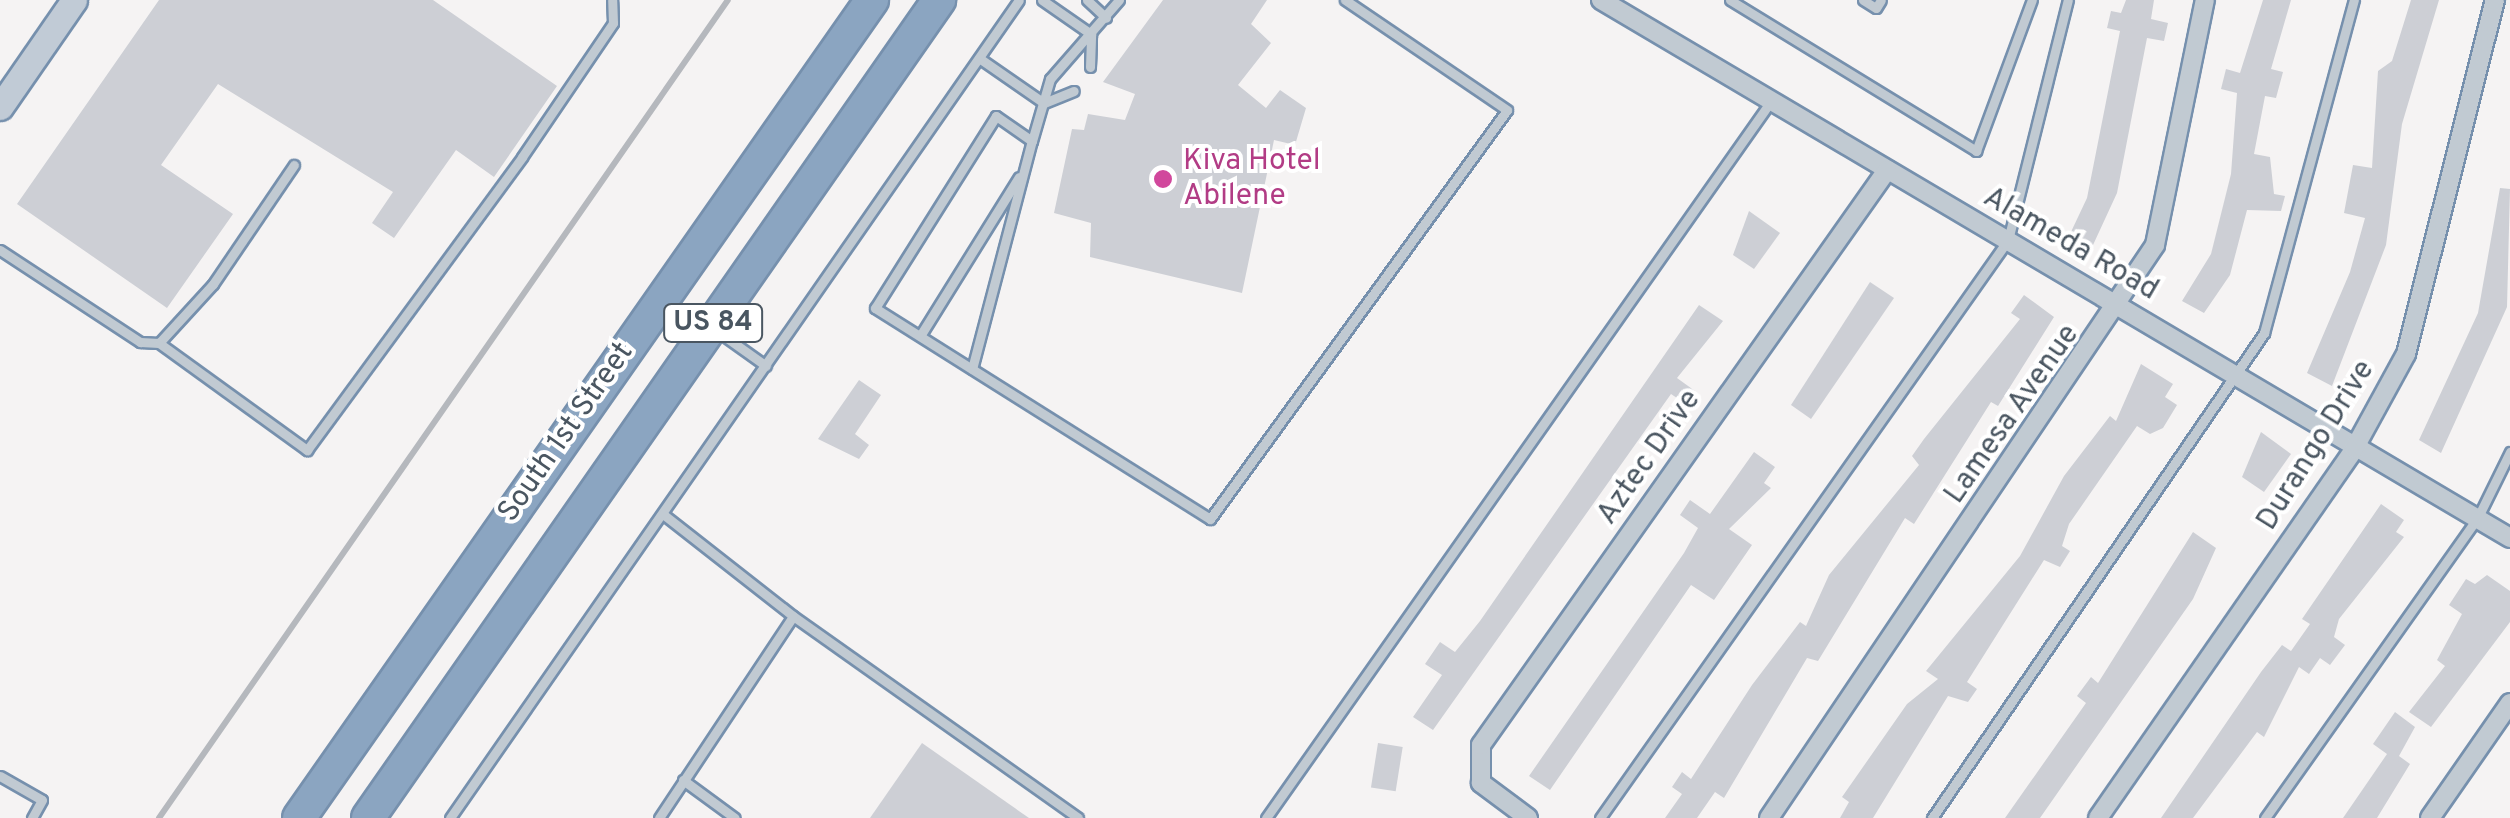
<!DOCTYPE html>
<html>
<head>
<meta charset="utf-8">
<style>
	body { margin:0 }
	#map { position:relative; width:2510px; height:818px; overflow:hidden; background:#f5f3f3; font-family:Overpass,sans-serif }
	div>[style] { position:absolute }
	.building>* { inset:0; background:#cdcfd5; transform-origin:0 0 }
	.roads { filter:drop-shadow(2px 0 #7690ad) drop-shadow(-2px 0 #7690ad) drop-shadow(0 2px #7690ad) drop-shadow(0 -2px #7690ad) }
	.lane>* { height:9px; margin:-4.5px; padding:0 4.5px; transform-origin:4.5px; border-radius:4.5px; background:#c1cad2 }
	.street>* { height:18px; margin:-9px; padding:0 9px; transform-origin:9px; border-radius:9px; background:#c1cad2 }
	.secondary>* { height:25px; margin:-12.5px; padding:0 12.5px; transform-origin:12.5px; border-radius:12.5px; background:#c1cbd6 }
	.highway>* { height:32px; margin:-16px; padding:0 16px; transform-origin:16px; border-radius:16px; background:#8ba5c1 }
	.rail>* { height:6px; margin:-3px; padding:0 3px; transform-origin:3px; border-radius:3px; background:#b5b8bd }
	.dots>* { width:28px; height:28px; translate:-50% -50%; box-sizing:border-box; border:5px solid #fff; border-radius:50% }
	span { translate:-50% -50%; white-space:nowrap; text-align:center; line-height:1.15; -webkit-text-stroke:8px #fff; paint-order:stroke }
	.shield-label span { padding:2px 8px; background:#fff; border:2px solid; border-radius:8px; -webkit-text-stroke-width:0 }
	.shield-label { font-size:28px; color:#4a5661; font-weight:700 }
	.hotel-label { font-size:30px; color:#b23c85 }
	.left { translate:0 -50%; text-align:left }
	.street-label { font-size:30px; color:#4a5661 }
</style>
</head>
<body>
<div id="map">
	<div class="building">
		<i style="clip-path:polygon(159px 0,433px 0,557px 86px,494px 177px,456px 150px,394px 238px,372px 223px,393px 192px,218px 84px,161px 165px,233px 214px,167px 308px,17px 204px)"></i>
		<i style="clip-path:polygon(1163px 0,1267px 0,1251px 24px,1271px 43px,1238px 85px,1266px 108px,1280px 90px,1306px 108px,1295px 145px,1274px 140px,1242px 293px,1090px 257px,1091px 223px,1054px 213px,1072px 129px,1084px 130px,1088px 114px,1125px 120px,1135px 94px,1103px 82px)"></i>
		<i style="clip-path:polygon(2126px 0,2154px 0,2151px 19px,2168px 23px,2164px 41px,2147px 38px,2117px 193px,2093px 245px,2070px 234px,2087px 198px,2120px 31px,2107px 28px,2111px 11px,2121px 13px)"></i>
		<i style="clip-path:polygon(2263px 0,2291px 0,2271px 69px,2283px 72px,2276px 98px,2265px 96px,2254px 154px,2270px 157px,2274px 194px,2285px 196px,2281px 211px,2247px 210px,2230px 275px,2204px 313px,2182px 301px,2211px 254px,2231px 174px,2237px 93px,2221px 89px,2226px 69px,2240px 73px)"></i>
		<i style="clip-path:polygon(2411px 0,2439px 0,2402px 124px,2386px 245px,2332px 386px,2307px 373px,2350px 272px,2365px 218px,2344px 213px,2353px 165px,2372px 168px,2378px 71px,2392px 61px)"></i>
		<i style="clip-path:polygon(2500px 188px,2510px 189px,2507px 307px,2441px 453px,2419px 440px,2478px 313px)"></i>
		<i style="clip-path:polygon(1749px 211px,1780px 233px,1754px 269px,1733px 255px)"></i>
		<i style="clip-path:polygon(1870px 282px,1894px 298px,1811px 419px,1791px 405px)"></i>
		<i style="clip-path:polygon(2024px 295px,2054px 317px,1998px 406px,1991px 402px,1914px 524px,1905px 518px,1818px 661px,1807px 658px,1724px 798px,1715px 792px,1697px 818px,1665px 818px,1682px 794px,1672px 787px,1682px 772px,1691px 779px,1752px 685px,1800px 622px,1806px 626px,1829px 575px,1919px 465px,1912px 456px,1924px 439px,2020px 319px,2011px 313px)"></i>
		<i style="clip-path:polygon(1699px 305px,1723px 321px,1677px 378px,1695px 391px,1686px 404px,1671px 394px,1433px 730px,1413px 717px,1442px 675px,1425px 664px,1440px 642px,1455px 652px,1480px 621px)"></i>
		<i style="clip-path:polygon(2141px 364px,2173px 384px,2165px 397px,2177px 405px,2163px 428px,2150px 434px,2137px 426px,2069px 524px,2062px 546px,2070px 551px,2060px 567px,2044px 560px,1967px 682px,1977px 689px,1968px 702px,1948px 696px,1873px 818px,1840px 818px,1849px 802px,1842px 797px,1907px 704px,1938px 679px,1926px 671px,2020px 556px,2064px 476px,2110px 416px,2116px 421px)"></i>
		<i style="clip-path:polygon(859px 380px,881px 395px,855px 434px,869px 445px,859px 459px,818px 439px)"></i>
		<i style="clip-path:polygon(2261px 432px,2291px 454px,2264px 492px,2242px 477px)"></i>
		<i style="clip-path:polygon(1754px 452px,1775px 467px,1764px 483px,1771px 488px,1729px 529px,1752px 545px,1714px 600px,1691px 585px,1550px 790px,1529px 776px,1684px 553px,1698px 528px,1680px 515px,1690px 500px,1710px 514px)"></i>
		<i style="clip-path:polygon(2381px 504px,2404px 520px,2396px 532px,2404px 537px,2339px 619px,2334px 637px,2345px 645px,2330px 665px,2320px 658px,2309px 674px,2299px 667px,2264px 737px,2257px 732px,2193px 818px,2161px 818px,2261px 672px,2282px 645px,2291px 651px,2310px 624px,2302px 619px)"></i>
		<i style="clip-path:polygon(2193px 532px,2216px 548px,2193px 599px,2040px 818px,2005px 818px,2086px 703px,2077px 696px,2091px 677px,2098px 683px)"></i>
		<i style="clip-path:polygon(2487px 575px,2510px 591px,2510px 622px,2431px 727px,2409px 712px,2445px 666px,2437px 660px,2462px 614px,2449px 605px,2466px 579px,2475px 584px)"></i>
		<i style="clip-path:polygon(2395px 712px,2415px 727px,2399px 756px,2410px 764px,2377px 818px,2343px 818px,2387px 754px,2373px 744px)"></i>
		<i style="clip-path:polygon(922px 743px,1029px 818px,870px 818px)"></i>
		<i style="left:1378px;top:743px;width:25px;height:45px;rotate:9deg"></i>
	</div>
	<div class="roads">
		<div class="lane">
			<i style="left:1042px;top:0;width:60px;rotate:34.8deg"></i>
			<i style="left:1087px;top:0;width:26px;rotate:43deg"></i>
			<i style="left:1730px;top:0;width:289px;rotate:31.5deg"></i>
			<i style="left:1976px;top:151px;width:161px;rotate:-69.7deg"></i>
			<i style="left:1863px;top:0;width:15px;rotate:32deg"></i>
			<i style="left:1876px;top:8px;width:9px;rotate:-58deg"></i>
			<i style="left:979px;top:58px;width:79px;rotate:34.7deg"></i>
			<i style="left:1044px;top:103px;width:32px;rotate:-22deg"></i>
			<i style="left:1090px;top:67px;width:33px;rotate:-88deg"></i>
			<i style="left:1032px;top:141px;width:65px;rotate:-73.8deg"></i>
			<i style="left:1050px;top:79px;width:105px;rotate:-48.9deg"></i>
			<i style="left:0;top:250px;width:168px;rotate:33.3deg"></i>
			<i style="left:140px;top:342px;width:19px;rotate:3deg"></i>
			<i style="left:159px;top:343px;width:80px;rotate:-47.5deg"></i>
			<i style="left:213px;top:284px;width:144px;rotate:-55.8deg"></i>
			<i style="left:717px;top:331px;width:60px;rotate:35.5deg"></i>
			<i style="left:920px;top:336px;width:187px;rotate:-58.1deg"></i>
			<i style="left:159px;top:343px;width:183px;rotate:35.9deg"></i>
			<i style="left:307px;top:450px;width:363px;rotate:-53.7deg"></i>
			<i style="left:522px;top:157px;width:162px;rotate:-55.8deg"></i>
			<i style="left:613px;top:23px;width:23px;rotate:-92deg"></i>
			<i style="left:972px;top:369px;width:236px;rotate:-75.3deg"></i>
			<i style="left:1032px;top:141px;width:44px;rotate:-145.2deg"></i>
			<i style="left:996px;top:116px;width:227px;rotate:122.2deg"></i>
			<i style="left:875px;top:308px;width:396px;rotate:32.2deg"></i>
			<i style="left:1210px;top:519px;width:505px;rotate:-54.01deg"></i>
			<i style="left:1507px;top:110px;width:196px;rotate:-145.8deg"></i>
			<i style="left:793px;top:616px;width:349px;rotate:35.3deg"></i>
			<i style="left:0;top:776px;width:48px;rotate:29.7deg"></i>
			<i style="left:42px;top:800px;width:21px;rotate:119deg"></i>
			<i style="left:683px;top:780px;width:64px;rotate:36.2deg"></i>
			<i style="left:450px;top:818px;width:996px;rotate:-55.18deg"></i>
			<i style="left:659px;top:818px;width:242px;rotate:-56.4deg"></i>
			<i style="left:793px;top:616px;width:165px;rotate:-141.9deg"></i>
			<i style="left:1266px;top:818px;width:877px;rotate:-54.84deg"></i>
			<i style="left:1600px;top:818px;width:707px;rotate:-54.78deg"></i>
			<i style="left:2008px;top:240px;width:247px;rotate:-76deg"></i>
			<i style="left:1932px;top:818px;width:588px;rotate:-55.61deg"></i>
			<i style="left:2264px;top:333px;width:345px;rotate:-74.9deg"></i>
			<i style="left:2265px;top:818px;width:367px;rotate:-54.7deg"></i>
			<i style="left:2477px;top:519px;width:75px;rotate:-63.8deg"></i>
		</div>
		<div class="street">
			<i style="left:1601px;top:0;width:1056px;rotate:30.62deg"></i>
			<i style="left:1528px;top:818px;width:59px;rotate:-143.3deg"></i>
			<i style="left:1481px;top:783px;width:38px;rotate:-90deg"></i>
			<i style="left:1481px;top:745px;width:704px;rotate:-54.77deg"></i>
			<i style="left:1769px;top:818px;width:691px;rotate:-56.03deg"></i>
			<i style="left:2155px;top:245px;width:250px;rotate:-78.5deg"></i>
			<i style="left:2098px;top:818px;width:449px;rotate:-55.2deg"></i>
			<i style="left:2354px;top:449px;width:108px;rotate:-61.3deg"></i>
			<i style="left:2406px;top:354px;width:365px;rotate:-75.9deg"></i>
			<i style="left:2430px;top:818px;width:140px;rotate:-55.2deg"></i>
		</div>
		<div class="secondary">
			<i style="left:0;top:107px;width:130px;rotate:-55.3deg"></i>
		</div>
		<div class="highway">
			<i style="left:299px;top:818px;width:999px;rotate:-54.99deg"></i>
			<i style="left:368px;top:818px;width:998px;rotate:-55.08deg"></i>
		</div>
	</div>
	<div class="rail">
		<i style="left:159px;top:818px;width:996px;rotate:-55.18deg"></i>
	</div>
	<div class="dots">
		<i style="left:1163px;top:179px;background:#d1479c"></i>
	</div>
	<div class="shield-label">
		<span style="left:713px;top:323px">US 84</span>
	</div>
	<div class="hotel-label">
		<span class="left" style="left:1183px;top:179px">Kiva Hotel<br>Abilene</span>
	</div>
	<div class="street-label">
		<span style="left:2070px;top:245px;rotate:30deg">Alameda Road</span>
		<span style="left:2013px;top:415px;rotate:-55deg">Lamesa Avenue</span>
		<span style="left:567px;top:433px;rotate:-55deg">South 1st Street</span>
		<span style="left:2317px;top:446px;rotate:-58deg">Durango Drive</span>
		<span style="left:1650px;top:458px;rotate:-55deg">Aztec Drive</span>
	</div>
</div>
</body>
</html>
